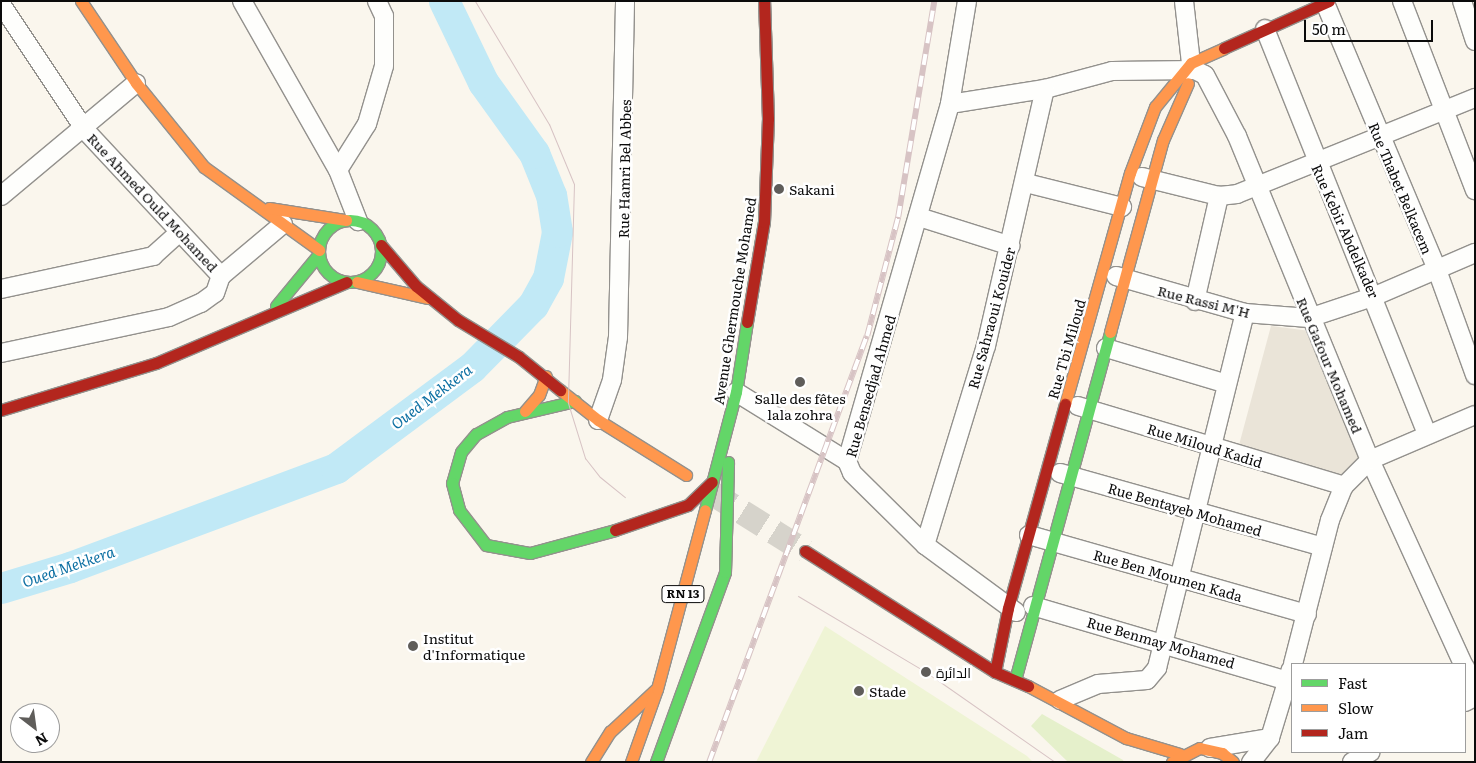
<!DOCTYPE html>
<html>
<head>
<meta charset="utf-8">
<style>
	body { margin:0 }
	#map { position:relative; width:1476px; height:763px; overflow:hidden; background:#faf6ed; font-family:Literata,Cairo,serif }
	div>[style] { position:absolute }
	.green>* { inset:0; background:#e5f0cb }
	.pitch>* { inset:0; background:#eff4d5 }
	.plaza>* { inset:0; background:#eae4d8 }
	.river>* { height:31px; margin:-15.5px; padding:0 15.5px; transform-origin:15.5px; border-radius:15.5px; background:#c1e9f6 }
	.secondary-tunnel>* { height:25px; margin-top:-12.5px; transform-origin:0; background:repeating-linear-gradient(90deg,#d6d3cb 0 25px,transparent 0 37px) }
	.roads { filter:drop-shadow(1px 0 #93918d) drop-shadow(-1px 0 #93918d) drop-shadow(0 1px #93918d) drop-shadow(0 -1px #93918d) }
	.street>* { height:18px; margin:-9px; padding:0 9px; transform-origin:9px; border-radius:9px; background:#fefefc }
	.fast>* { height:11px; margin:-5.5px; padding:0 5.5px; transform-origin:5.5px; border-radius:5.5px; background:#63d668 }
	.fast>.ring { margin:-5.5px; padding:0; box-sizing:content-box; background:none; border:11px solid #63d668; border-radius:50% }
	.slow>* { height:11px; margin:-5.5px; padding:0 5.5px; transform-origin:5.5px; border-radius:5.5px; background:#ff974d }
	.jam>* { height:11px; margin:-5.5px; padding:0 5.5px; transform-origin:5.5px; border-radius:5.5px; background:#b3261e }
	.tram>* { height:1px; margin:-0.5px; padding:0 0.5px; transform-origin:0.5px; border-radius:0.5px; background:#d7c3c4 }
	.rail>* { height:5.5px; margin-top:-2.75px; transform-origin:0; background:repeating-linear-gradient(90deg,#fff 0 11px,#d7c3c4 0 22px); box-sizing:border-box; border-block:1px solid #d7c3c4 }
	.dots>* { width:14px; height:14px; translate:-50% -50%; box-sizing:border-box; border:2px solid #fff; border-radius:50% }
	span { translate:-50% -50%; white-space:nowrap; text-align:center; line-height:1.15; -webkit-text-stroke:5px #fff; paint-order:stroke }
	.shield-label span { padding:1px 4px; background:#fff; border:1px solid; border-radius:4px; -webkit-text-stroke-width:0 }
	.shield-label { font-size:12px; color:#0b0b0b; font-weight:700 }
	.street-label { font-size:14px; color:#0b0b0b }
	.poi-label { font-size:14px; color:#0b0b0b }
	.left { translate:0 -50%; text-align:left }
	.water-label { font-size:15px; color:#0d70a3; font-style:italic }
	.frame { position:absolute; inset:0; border:2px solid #0b0b0b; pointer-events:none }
	.legend { position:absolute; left:1291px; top:663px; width:175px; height:90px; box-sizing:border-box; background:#fff; border:1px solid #9d9d9d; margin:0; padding:6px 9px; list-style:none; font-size:15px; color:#0b0b0b }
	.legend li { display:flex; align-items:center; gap:10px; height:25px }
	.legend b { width:25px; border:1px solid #9d9d9d }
	.north { position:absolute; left:10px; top:703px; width:50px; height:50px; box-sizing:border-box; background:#fff; border:1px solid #9d9d9d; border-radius:50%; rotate:150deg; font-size:14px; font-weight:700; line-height:20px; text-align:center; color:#0b0b0b }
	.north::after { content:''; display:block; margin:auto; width:18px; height:22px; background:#5f5d5a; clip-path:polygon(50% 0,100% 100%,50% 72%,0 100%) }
	.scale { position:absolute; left:1304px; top:20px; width:129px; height:22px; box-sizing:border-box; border:2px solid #0b0b0b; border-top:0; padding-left:6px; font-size:15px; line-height:18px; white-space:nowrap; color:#0b0b0b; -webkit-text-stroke:4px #fff; paint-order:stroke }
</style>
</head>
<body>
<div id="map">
	<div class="green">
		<i style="clip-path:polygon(1042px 714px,1123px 760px,1124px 762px,1068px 762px,1031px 726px)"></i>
	</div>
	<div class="pitch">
		<i style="clip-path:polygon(825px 626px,1027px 756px,1033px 762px,756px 762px)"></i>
	</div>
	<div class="plaza">
		<i style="clip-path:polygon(1271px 326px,1318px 332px,1371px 456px,1347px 477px,1239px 445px)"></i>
	</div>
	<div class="river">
		<i style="left:1px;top:588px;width:72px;rotate:-16.9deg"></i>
		<i style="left:70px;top:567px;width:284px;rotate:-20.4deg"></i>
		<i style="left:336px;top:468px;width:169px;rotate:-36.6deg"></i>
		<i style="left:472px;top:367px;width:87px;rotate:-45.5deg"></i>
		<i style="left:533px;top:305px;width:31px;rotate:-61deg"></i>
		<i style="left:548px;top:278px;width:47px;rotate:-78.9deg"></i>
		<i style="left:557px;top:232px;width:37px;rotate:-99deg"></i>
		<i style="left:551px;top:195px;width:45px;rotate:-112deg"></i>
		<i style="left:534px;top:153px;width:87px;rotate:-125.7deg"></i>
		<i style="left:483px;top:82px;width:90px;rotate:-115.7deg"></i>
	</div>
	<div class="secondary-tunnel">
		<i style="left:711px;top:492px;width:111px;rotate:32.1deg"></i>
	</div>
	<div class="roads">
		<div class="street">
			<i style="left:242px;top:1px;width:194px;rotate:60.4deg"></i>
			<i style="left:338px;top:170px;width:55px;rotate:68.6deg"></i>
			<i style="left:967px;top:1px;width:104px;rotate:99.4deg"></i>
			<i style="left:950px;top:104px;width:372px;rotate:106.1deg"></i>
			<i style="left:847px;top:461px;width:13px;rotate:67deg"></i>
			<i style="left:852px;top:473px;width:103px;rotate:44.6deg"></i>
			<i style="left:925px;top:545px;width:113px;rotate:36.4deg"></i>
			<i style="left:1184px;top:1px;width:62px;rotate:83.6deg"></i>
			<i style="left:1402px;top:1px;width:203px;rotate:68.9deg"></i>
			<i style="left:1462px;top:1px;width:42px;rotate:72deg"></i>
			<i style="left:1325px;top:3px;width:290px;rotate:67.2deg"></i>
			<i style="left:1437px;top:270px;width:112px;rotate:70.1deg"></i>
			<i style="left:1px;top:4px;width:151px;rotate:56.3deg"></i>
			<i style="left:85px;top:130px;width:200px;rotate:47deg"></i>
			<i style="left:1265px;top:29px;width:436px;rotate:68.2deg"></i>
			<i style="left:950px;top:104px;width:96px;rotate:-9deg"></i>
			<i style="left:1045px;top:89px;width:69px;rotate:-15deg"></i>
			<i style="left:1112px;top:71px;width:83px;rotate:-0.7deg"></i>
			<i style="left:1195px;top:70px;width:11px;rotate:27deg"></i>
			<i style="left:1205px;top:75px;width:69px;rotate:62.3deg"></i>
			<i style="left:1237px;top:136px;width:350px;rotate:67.7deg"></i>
			<i style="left:1370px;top:460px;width:224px;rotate:65.5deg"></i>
			<i style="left:338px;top:170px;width:54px;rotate:-57.8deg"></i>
			<i style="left:367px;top:124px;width:60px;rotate:-73.7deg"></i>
			<i style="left:384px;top:66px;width:50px;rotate:-90deg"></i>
			<i style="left:384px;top:16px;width:17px;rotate:-115deg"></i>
			<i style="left:1142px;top:177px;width:79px;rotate:13.9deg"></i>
			<i style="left:1219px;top:196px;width:18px;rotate:-6deg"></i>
			<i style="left:1237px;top:194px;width:257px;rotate:-22deg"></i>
			<i style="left:1026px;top:183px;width:99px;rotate:14deg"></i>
			<i style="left:1px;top:196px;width:176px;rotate:-39.9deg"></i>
			<i style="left:919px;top:217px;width:96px;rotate:17.5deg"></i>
			<i style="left:1116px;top:276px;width:134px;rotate:16deg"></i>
			<i style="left:1245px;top:313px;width:64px;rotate:4.5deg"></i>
			<i style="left:1309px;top:318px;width:70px;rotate:-18.4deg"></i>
			<i style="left:1375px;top:296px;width:109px;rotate:-23.3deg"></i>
			<i style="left:1px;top:289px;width:156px;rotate:-12.2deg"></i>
			<i style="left:153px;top:256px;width:36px;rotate:-42deg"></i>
			<i style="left:1195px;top:301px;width:108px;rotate:-77.1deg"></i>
			<i style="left:1106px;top:348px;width:126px;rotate:16.6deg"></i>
			<i style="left:1px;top:353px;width:172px;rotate:-12.1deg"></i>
			<i style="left:169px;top:317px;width:35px;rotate:-24deg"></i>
			<i style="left:201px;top:303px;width:17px;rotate:-36deg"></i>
			<i style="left:215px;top:293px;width:18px;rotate:-71deg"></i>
			<i style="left:221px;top:276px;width:81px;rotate:-40deg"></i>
			<i style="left:736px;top:392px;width:131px;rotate:31.9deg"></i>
			<i style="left:1078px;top:406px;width:278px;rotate:16.7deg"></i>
			<i style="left:598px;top:420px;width:42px;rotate:-70.7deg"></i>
			<i style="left:612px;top:380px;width:43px;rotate:-82.1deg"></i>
			<i style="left:618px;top:337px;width:336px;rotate:-88.8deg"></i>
			<i style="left:1060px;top:473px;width:273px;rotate:15.7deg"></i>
			<i style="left:1029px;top:535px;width:289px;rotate:15.9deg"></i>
			<i style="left:925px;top:545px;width:208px;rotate:-73deg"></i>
			<i style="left:986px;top:346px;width:264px;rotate:-77.1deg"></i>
			<i style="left:1033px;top:606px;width:266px;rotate:16.4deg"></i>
			<i style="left:1293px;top:664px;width:149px;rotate:-75.6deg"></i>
			<i style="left:1330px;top:520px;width:37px;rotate:-68deg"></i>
			<i style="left:1344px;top:486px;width:37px;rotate:-45deg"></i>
			<i style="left:1370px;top:460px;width:114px;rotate:-23.2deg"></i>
			<i style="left:1465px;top:667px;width:24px;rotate:66deg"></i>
			<i style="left:1060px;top:700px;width:41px;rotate:-22.8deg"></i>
			<i style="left:1098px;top:684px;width:49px;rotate:-4.7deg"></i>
			<i style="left:1147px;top:680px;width:16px;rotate:-50deg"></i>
			<i style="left:1157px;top:668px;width:366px;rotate:-76.1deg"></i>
			<i style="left:1465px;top:702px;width:11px;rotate:-27deg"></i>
			<i style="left:1270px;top:738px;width:72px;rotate:-73.1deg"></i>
			<i style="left:1210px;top:748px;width:61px;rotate:-9.5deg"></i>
			<i style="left:1270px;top:738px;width:31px;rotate:128deg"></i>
			<i style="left:1352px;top:762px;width:21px;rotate:-28deg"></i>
		</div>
		<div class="fast">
			<i class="ring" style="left:319px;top:220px;width:51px;height:51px"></i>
			<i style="left:276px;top:306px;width:67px;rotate:-50.4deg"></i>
			<i style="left:575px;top:401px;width:70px;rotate:166.8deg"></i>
			<i style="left:507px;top:417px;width:35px;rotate:151deg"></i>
			<i style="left:476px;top:434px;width:23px;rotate:130deg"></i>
			<i style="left:461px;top:452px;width:32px;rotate:106deg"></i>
			<i style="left:452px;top:483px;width:28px;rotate:75deg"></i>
			<i style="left:459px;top:510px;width:44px;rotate:52.4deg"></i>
			<i style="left:486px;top:545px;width:45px;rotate:10.3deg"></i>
			<i style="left:530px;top:553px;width:88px;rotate:-15.1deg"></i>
			<i style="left:705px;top:510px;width:122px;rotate:-75.3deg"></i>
			<i style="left:736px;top:392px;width:71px;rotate:-81.1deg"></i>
			<i style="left:1015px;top:680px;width:361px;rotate:-74.7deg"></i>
			<i style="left:656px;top:762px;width:202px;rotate:-70deg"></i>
			<i style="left:725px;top:572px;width:110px;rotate:-88.4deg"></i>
		</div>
		<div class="slow">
			<i style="left:81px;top:1px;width:99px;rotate:56.1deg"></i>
			<i style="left:136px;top:83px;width:108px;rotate:51deg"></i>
			<i style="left:204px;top:167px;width:142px;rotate:35.8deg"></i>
			<i style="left:269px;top:208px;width:78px;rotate:8.9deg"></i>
			<i style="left:357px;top:282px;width:73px;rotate:12.7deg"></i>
			<i style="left:1110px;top:332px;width:199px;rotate:-74.6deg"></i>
			<i style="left:1163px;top:140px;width:62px;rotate:-66.3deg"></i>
			<i style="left:560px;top:390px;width:48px;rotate:38.3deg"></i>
			<i style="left:598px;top:420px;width:104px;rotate:32deg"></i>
			<i style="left:1065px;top:404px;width:240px;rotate:-74.3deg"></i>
			<i style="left:1130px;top:173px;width:71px;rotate:-69.3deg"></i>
			<i style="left:1155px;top:107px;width:57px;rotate:-50.7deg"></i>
			<i style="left:1191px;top:63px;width:36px;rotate:-24deg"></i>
			<i style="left:525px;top:411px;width:21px;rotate:-49deg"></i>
			<i style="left:539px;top:395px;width:20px;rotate:-70deg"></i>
			<i style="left:1028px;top:686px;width:111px;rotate:28deg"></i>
			<i style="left:1126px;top:738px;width:56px;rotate:16.5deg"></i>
			<i style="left:591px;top:762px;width:36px;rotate:-58deg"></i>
			<i style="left:610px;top:732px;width:62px;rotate:-43deg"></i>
			<i style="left:631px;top:762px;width:77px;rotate:-70.4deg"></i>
			<i style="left:657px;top:689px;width:185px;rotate:-75deg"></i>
			<i style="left:1172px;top:762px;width:31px;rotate:-27deg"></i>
			<i style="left:1200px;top:748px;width:23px;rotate:13deg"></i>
			<i style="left:1222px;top:753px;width:14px;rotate:39deg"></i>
		</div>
		<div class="jam">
			<i style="left:1224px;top:48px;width:115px;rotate:-24.1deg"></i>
			<i style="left:381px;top:245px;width:54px;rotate:49.5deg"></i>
			<i style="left:416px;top:286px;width:54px;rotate:39deg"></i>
			<i style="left:458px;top:320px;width:71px;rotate:31.2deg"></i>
			<i style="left:519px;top:357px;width:53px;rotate:38.8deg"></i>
			<i style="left:747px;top:322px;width:101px;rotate:-80.4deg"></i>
			<i style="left:764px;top:222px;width:103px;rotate:-87.8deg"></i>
			<i style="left:768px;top:119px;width:118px;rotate:-91.9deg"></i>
			<i style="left:1px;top:410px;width:162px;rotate:-16.9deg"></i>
			<i style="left:156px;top:363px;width:207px;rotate:-23deg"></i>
			<i style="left:615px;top:530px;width:77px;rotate:-18.9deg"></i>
			<i style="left:688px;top:505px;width:33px;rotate:-44deg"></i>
			<i style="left:805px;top:551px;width:225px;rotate:32.5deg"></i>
			<i style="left:995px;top:672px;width:36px;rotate:23deg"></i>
			<i style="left:995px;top:672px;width:65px;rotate:-78.5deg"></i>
			<i style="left:1008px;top:608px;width:212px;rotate:-74.4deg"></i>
		</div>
	</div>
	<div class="tram">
		<i style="left:475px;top:1px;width:144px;rotate:59deg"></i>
		<i style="left:549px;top:124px;width:65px;rotate:67.4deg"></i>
		<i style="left:574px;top:184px;width:219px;rotate:91.6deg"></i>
		<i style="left:568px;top:403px;width:58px;rotate:72.8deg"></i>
		<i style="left:585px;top:458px;width:24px;rotate:52deg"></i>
		<i style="left:600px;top:477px;width:32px;rotate:39deg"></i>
		<i style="left:798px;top:596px;width:149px;rotate:30.7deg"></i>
		<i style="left:926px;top:672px;width:157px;rotate:34.9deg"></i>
	</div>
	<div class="rail">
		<i style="left:709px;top:762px;width:454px;rotate:-69.7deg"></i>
		<i style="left:867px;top:336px;width:123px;rotate:-75.4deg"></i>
		<i style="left:898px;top:217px;width:219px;rotate:-80.5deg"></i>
	</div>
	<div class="dots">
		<i style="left:779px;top:189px;background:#5f5d5a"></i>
		<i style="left:800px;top:382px;background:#5f5d5a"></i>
		<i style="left:413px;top:646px;background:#5f5d5a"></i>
		<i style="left:926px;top:672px;background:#5f5d5a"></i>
		<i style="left:859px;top:691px;background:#5f5d5a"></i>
	</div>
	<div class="shield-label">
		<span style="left:683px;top:594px">RN 13</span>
	</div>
	<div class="street-label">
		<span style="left:624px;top:169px;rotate:-89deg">Rue Hamri Bel Abbes</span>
		<span style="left:1401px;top:188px;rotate:67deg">Rue Thabet Belkacem</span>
		<span style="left:153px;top:202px;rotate:47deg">Rue Ahmed Ould Mohamed</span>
		<span style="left:1346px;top:231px;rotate:66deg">Rue Kebir Abdelkader</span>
		<span style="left:734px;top:301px;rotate:-81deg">Avenue Ghermouche Mohamed</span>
		<span style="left:1204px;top:301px;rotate:14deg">Rue Rassi M'H</span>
		<span style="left:991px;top:318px;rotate:-75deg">Rue Sahraoui Kouider</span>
		<span style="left:1066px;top:349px;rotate:-74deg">Rue Tbi Miloud</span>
		<span style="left:1330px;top:365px;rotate:67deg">Rue Gafour Mohamed</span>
		<span style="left:870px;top:386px;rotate:-74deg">Rue Bensedjad Ahmed</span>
		<span style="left:1205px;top:445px;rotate:17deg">Rue Miloud Kadid</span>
		<span style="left:1185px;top:509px;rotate:16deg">Rue Bentayeb Mohamed</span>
		<span style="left:1168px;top:575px;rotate:16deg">Rue Ben Moumen Kada</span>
		<span style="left:1161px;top:642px;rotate:16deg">Rue Benmay Mohamed</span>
	</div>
	<div class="poi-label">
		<span class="left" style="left:789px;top:189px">Sakani</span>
		<span style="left:800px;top:406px">Salle des fêtes<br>lala zohra</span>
		<span class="left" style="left:423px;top:646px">Institut<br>d'Informatique</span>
		<span class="left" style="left:936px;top:672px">الدائرة</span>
		<span class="left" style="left:869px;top:691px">Stade</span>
	</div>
	<div class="water-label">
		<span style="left:431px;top:396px;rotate:-37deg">Oued Mekkera</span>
		<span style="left:68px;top:566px;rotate:-19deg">Oued Mekkera</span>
	</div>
	<div class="frame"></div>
	<ul class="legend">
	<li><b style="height:6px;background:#63d668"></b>Fast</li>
	<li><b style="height:6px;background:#ff974d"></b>Slow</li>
	<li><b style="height:6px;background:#b3261e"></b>Jam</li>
	</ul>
	<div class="north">N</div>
	<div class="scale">50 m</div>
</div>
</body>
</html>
